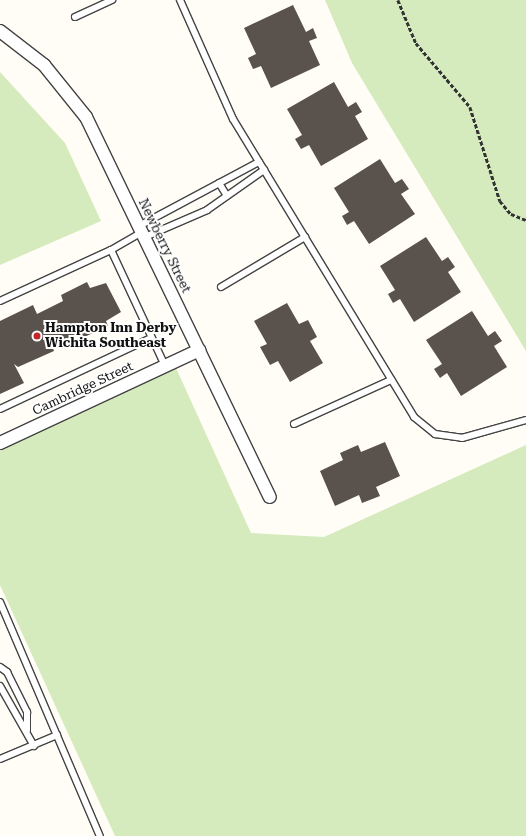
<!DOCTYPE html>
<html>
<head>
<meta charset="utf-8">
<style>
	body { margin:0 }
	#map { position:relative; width:526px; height:836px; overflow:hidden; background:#fffdf5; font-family:"Roboto Serif",serif }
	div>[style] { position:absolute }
	.green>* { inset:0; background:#d5ebbd }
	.building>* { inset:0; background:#5a524d }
	.path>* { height:2.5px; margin-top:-1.25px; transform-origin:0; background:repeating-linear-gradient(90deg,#333 0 4px,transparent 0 6px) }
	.roads { filter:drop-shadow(1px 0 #444) drop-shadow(-1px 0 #444) drop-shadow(0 1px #444) drop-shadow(0 -1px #444) }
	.lane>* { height:6px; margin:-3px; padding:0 3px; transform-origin:3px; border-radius:3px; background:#fff }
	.street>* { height:12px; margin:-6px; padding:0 6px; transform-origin:6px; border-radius:6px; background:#fff }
	.dots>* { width:11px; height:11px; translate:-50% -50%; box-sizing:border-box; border:2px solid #fff; border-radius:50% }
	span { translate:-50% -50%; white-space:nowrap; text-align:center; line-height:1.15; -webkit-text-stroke:4px #fff; paint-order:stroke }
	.street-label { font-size:13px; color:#111 }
	.poi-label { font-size:13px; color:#111; font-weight:700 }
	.left { translate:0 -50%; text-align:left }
</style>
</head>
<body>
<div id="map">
	<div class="green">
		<i style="clip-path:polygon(325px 0,526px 0,526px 351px,352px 63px)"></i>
		<i style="clip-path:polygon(0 72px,65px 143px,101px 221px,0 265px)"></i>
		<i style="clip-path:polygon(176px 368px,251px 533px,324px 537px,526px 445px,526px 836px,115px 836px,0 585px,0 448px)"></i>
	</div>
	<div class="building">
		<i style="clip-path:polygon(293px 5px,306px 32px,313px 28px,317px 38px,309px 41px,320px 65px,271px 88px,261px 66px,253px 69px,248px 58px,256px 54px,244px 28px)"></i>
		<i style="clip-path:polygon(334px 82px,348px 107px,356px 102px,362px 112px,355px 116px,368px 139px,321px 166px,309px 145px,301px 149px,295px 139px,302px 135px,287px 109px)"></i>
		<i style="clip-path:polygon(380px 159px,395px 183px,402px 179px,409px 189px,401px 194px,415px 214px,369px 244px,354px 221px,347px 225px,342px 216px,349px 212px,334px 188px)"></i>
		<i style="clip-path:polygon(426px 237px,442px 261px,448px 257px,455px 267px,448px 272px,461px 292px,414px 322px,400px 299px,393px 303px,388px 294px,395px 290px,380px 266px)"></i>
		<i style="clip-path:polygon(87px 282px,90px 288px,106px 283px,121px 312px,106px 321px,108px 326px,80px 339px,78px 334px,52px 346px,54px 351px,18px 367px,14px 364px,24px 383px,0 394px,0 321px,33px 305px,37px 314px,63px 301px,61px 295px)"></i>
		<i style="clip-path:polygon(287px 303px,299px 324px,308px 320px,317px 337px,310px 341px,323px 363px,290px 382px,278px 361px,270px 365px,260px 347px,267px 344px,254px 321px)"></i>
		<i style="clip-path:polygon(472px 311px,488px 336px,495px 331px,502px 341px,494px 346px,507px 367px,461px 396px,447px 373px,440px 378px,434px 369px,442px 364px,426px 340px)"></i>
		<i style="clip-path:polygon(385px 442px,400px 476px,376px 487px,380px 496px,362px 503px,359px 495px,335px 506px,320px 471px,343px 460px,340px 453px,358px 445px,361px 452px)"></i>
	</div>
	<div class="path">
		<i style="left:398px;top:0;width:47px;rotate:67.3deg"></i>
		<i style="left:416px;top:43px;width:84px;rotate:49.8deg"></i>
		<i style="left:470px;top:107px;width:99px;rotate:72.3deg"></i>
		<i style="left:500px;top:201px;width:17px;rotate:50deg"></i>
		<i style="left:511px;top:214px;width:16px;rotate:22deg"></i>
	</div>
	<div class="roads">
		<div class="lane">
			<i style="left:180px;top:0;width:130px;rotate:66deg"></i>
			<i style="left:233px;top:119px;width:349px;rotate:58.7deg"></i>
			<i style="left:414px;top:417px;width:27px;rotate:39deg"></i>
			<i style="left:435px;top:434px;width:27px;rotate:8deg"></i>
			<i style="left:462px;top:438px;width:66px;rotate:-15.7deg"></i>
			<i style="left:75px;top:17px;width:41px;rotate:-24.7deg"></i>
			<i style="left:219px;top:183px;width:15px;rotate:58deg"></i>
			<i style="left:139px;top:226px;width:136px;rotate:-28.1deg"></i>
			<i style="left:145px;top:237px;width:68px;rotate:-23.5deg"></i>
			<i style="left:207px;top:210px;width:70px;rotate:-35.1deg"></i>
			<i style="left:111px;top:250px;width:128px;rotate:65deg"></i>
			<i style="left:221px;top:287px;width:98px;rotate:-30.8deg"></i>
			<i style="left:0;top:301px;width:122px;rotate:-24.7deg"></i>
			<i style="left:111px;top:250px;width:36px;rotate:-30deg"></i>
			<i style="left:0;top:409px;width:167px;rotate:-25.2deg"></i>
			<i style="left:294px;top:424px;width:107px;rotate:-24.4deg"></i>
			<i style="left:0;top:602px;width:254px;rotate:66.9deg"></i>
			<i style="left:0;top:667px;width:9px;rotate:36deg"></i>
			<i style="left:7px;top:672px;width:45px;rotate:63.4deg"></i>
			<i style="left:27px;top:712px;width:18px;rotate:90deg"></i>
			<i style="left:0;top:686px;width:69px;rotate:60.5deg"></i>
			<i style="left:0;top:759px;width:62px;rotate:-22.8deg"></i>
		</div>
		<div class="street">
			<i style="left:0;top:31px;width:56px;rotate:37.7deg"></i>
			<i style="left:44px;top:65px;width:67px;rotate:51.1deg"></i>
			<i style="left:86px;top:117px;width:422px;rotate:64.2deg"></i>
			<i style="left:0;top:443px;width:220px;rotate:-25deg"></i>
		</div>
	</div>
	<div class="dots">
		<i style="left:37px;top:336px;background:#c4262e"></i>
	</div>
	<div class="street-label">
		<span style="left:164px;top:246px;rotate:64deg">Newberry Street</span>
		<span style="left:83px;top:389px;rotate:-25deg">Cambridge Street</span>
	</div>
	<div class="poi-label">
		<span class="left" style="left:45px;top:336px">Hampton Inn Derby<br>Wichita Southeast</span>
	</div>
</div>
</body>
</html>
